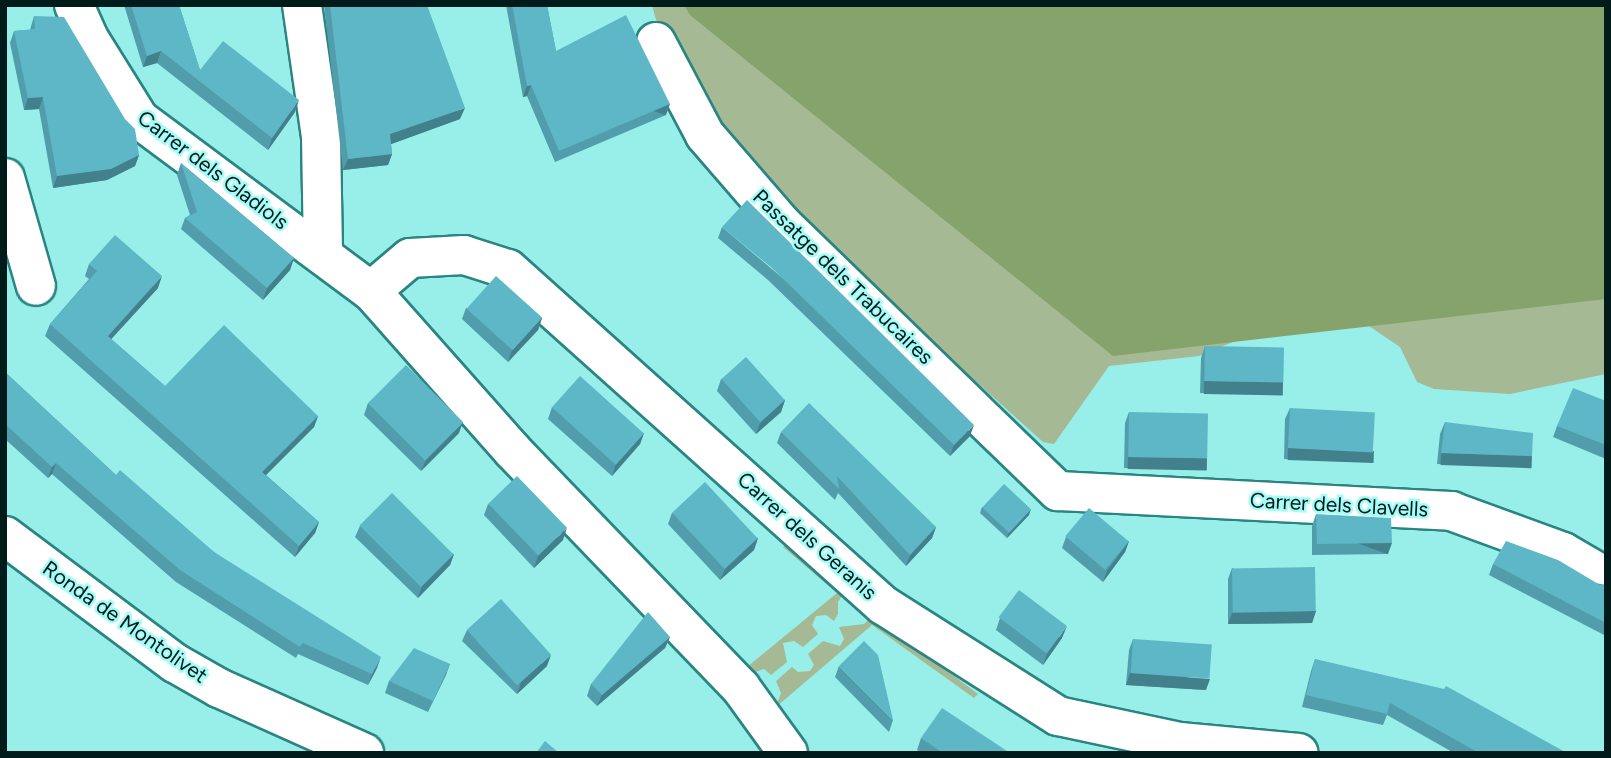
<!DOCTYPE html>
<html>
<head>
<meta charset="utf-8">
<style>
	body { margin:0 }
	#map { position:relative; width:1611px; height:758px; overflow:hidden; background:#98eee9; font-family:Figtree,sans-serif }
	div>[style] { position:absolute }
	.green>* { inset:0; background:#a5ba94 }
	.forest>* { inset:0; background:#85a36a }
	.roads { filter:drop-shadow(2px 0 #2a8582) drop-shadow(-2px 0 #2a8582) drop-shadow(0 2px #2a8582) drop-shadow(0 -2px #2a8582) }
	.minor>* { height:38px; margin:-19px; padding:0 19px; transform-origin:19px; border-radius:19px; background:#fff }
	.wall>* { inset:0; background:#519dab }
	.shaded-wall>* { inset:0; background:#42808b; transform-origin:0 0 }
	.building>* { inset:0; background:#5eb7c7; transform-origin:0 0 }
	span { translate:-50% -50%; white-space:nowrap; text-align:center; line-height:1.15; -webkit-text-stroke:5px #a5fcf7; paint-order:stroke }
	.street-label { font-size:21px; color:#011b1a }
	.frame { position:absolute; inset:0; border:7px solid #011b1a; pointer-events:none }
</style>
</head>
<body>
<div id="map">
	<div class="green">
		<i style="clip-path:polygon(652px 5px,1606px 5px,1606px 374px,1510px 394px,1434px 389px,1417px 382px,1400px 347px,1369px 326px,1245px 337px,1199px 356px,1109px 366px,1054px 444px,1043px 442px,851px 269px,727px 140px,656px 20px)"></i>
		<i style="clip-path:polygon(788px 541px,845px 591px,838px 602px,838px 614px,834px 621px,826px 615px,816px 616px,812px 625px,818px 634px,803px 647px,794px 641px,783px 643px,787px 662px,771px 675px,764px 669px,749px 674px,747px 667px,837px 593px,783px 547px)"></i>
		<i style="clip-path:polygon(873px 616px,978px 694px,974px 698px,872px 625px,776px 707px,781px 693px,776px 681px,792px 667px,798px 672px,810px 671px,814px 665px,808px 654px,823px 641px,840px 646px,844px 639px,839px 627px,864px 624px)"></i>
	</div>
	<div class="forest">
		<i style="clip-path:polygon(684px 5px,1606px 5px,1606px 299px,1113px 356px,690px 15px)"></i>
	</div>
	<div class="roads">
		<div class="minor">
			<i style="left:74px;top:5px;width:35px;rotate:66deg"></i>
			<i style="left:88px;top:37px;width:97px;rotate:58.1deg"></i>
			<i style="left:139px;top:119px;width:289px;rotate:36.6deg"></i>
			<i style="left:371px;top:291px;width:214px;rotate:48.4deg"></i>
			<i style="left:513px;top:451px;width:329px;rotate:46.1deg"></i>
			<i style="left:741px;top:688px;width:80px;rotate:54.1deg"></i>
			<i style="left:302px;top:5px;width:133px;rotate:81.8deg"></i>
			<i style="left:321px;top:137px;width:114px;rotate:89deg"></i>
			<i style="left:656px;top:42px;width:105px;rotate:62.2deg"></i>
			<i style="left:705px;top:135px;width:118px;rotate:49.1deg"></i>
			<i style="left:782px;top:224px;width:384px;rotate:44.1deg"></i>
			<i style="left:1058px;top:491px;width:394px;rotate:2.9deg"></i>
			<i style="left:1451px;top:511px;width:119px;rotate:20.1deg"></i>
			<i style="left:1563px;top:552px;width:50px;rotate:30.2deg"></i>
			<i style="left:5px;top:178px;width:112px;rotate:74deg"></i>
			<i style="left:371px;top:291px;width:51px;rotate:-40.2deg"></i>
			<i style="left:410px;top:258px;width:54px;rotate:-3.2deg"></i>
			<i style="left:464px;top:255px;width:46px;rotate:17.7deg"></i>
			<i style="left:508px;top:269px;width:504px;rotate:41.86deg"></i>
			<i style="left:883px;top:605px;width:207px;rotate:32.4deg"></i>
			<i style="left:1058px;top:716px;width:125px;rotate:12deg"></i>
			<i style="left:1180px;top:742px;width:119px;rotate:5.3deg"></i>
			<i style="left:5px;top:536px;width:212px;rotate:36.8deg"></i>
			<i style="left:175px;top:663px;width:51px;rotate:29.6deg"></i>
			<i style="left:219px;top:688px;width:159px;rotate:24.1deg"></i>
		</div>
	</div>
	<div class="wall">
		<i style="clip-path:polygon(124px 5px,179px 5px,200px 70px,295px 112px,268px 150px,157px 63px,143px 67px)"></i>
		<i style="clip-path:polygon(324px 5px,427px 5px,460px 119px,391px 144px,392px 154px,388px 165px,343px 170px)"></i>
		<i style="clip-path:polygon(506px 5px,547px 5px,556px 51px,666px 115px,555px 162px,527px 96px,523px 97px)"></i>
		<i style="clip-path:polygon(34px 16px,139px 155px,135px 166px,107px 180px,53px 188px,39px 109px,24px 110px,10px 43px,14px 31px,30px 30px)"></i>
		<i style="clip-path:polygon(181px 163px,294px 258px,290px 270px,263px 300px,181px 229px,185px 218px,190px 215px,177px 175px)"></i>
		<i style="clip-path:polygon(722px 227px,970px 436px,950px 456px,768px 280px,718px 238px)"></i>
		<i style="clip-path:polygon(89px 264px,158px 288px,111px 339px,165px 386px,318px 416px,314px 427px,266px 475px,319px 522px,315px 533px,295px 557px,45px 336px,50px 324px,89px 279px,85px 276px)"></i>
		<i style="clip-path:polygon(466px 308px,542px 318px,538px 330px,508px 362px,462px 319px)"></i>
		<i style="clip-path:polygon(1205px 346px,1283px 382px,1279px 394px,1200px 393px,1201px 358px)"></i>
		<i style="clip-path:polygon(5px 372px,116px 475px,214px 552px,377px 668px,368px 685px,298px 654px,296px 658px,176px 582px,52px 474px,48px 478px,5px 439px)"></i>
		<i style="clip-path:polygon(721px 379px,785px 400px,781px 412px,756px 434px,717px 391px)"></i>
		<i style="clip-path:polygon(1606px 401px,1606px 459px,1553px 437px,1557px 426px)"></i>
		<i style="clip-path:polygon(368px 403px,459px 433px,421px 471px,364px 415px)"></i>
		<i style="clip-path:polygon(552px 407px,644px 433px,640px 444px,612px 476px,548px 419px)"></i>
		<i style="clip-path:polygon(1290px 408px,1369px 462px,1284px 459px,1285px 419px)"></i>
		<i style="clip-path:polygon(1129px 412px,1207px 458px,1203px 469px,1124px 468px,1125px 423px)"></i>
		<i style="clip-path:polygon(1445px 422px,1532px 456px,1528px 467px,1437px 464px,1440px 434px)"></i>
		<i style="clip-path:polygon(781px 432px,936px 527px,932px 538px,906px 566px,838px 493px,835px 500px,777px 443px)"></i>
		<i style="clip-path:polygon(488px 504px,563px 540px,534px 568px,484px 515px)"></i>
		<i style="clip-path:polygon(982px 507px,1029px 515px,1007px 538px,980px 513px)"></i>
		<i style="clip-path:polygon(672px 513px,758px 538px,754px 550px,720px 580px,668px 524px)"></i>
		<i style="clip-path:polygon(1316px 514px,1388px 554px,1312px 555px,1312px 526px)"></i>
		<i style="clip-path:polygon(360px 526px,454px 554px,450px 565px,418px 598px,355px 537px)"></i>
		<i style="clip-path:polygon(1066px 537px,1129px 541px,1125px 552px,1103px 582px,1062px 548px)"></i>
		<i style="clip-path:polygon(1493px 564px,1606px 585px,1606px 636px,1489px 575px)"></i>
		<i style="clip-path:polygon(1232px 568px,1316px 611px,1312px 623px,1228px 624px,1228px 579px)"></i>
		<i style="clip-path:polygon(1000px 618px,1062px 638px,1043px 665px,996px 630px)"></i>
		<i style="clip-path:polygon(467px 630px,547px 666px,517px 694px,462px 641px)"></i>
		<i style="clip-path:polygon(670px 637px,665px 648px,597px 706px,587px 696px,591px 684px)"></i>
		<i style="clip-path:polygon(1133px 639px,1206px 690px,1126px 685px,1129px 650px)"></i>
		<i style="clip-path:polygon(1315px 659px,1567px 753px,1454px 753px,1387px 715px,1383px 725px,1302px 707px,1311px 671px)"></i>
		<i style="clip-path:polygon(450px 664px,428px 712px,385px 693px,389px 681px)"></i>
		<i style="clip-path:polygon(839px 666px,893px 720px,889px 732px,835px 677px)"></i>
		<i style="clip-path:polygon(921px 738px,1010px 753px,922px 753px,917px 750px)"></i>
	</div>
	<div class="shaded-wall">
		<i style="clip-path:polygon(161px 51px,157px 63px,143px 67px,147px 56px)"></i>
		<i style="clip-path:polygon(531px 85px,527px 96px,523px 97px,527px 86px)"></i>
		<i style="clip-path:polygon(43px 97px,39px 109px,24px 110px,28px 98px)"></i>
		<i style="clip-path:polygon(299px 100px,295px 112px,268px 150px,272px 138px)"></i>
		<i style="left:670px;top:104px;width:12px;height:121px;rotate:110deg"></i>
		<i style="clip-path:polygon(465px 108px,460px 119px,386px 146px,390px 134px)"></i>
		<i style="clip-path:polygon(392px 154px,388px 165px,343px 170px,348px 159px)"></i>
		<i style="clip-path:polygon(139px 155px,135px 166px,107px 180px,53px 188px,57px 176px)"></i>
		<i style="clip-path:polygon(294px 258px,290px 270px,263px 300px,267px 288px)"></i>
		<i style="clip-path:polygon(162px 276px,158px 288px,104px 347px,108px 336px)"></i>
		<i style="clip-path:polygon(542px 318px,538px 330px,508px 362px,512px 350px)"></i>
		<i style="left:1204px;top:381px;width:79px;height:13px;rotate:1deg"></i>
		<i style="clip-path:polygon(785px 400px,781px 412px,756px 434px,760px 423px)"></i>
		<i style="clip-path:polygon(318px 416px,314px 427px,258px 483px,262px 472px)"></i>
		<i style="clip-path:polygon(463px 422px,459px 433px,421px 471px,426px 460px)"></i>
		<i style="clip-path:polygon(974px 425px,970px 436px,950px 456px,954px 445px)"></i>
		<i style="clip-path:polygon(644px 433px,640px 444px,612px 476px,616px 464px)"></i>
		<i style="left:1288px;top:448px;width:86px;height:12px;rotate:2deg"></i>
		<i style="left:1441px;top:453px;width:91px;height:12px;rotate:2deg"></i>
		<i style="left:1128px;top:457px;width:79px;height:12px;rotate:1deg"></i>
		<i style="clip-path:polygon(56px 463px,52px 474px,48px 478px,52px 467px)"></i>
		<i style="clip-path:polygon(1031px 509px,1029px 515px,1007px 538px,1009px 532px)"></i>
		<i style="clip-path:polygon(319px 522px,315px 533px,295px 557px,299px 546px)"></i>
		<i style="clip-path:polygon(936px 527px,932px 538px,906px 566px,910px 555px)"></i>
		<i style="clip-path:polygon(567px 528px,563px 540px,534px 568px,538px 556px)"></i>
		<i style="clip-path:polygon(758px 538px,754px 550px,720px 580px,725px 569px)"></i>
		<i style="clip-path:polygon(1129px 541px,1125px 552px,1103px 582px,1107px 571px)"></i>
		<i style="left:1392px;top:543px;width:12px;height:75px;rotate:110deg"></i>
		<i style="clip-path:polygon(454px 554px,450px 565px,418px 598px,422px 586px)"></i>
		<i style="clip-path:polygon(1316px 611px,1312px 623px,1228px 624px,1232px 613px)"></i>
		<i style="clip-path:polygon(1067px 626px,1062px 638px,1043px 665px,1047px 654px)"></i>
		<i style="clip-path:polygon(670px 637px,665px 648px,597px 706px,602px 695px)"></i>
		<i style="clip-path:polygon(551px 655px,547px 666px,517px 694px,521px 682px)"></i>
		<i style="clip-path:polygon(381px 657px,377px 668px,368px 685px,372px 674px)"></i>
		<i style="clip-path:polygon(450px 664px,446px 675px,428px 712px,433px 701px)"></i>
		<i style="clip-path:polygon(1130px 673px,1210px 679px,1206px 690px,1126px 685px)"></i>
	</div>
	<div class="building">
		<i style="clip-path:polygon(131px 5px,179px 5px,200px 70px,223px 41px,299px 100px,272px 138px,161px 51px,147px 56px)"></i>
		<i style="clip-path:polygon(330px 5px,427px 5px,465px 108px,390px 134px,392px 154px,348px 159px)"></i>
		<i style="clip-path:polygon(512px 5px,547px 5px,556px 51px,626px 15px,670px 104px,559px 151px,531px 85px,527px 86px)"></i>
		<i style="clip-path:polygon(34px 16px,64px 17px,125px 119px,135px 129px,139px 155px,111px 169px,57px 176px,43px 97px,28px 98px,14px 31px,35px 29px)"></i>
		<i style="clip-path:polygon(181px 163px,294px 258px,267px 288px,185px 218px,197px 212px)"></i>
		<i style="clip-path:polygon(747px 200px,974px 425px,954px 445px,772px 268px,722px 227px)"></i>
		<i style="clip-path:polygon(115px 235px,162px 276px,108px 336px,165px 386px,224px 325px,318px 416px,262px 472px,319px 522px,299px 546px,50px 324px,97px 271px,89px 264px)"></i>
		<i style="left:496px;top:276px;width:62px;height:44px;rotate:42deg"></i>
		<i style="left:1205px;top:346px;width:79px;height:35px;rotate:1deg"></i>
		<i style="left:746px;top:357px;width:58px;height:33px;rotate:48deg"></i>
		<i style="left:406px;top:365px;width:81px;height:54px;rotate:45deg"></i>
		<i style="clip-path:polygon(5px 372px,116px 475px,120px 470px,214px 552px,381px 657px,372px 674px,303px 643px,300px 647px,180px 570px,56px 463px,52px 467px,5px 424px)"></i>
		<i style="left:580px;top:376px;width:86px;height:42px;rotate:42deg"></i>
		<i style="clip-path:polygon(1573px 388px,1606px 401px,1606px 445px,1557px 426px)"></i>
		<i style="clip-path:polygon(809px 403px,936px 527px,910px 555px,837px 476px,839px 489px,781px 432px)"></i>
		<i style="left:1290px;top:408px;width:85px;height:40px;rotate:3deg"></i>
		<i style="left:1129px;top:412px;width:79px;height:45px;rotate:1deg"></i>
		<i style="clip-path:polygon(1445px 422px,1533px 433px,1532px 456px,1441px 453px)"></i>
		<i style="left:517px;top:476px;width:72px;height:40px;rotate:46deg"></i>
		<i style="left:705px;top:482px;width:77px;height:45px;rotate:47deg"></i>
		<i style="left:1004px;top:484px;width:37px;height:32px;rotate:43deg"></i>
		<i style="left:392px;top:493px;width:87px;height:46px;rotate:45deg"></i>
		<i style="left:1089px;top:508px;width:52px;height:37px;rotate:40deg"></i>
		<i style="clip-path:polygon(1316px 514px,1391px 518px,1392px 543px,1317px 544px)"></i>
		<i style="clip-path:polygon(1506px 541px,1558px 560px,1600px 585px,1606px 585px,1606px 623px,1493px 564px)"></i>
		<i style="left:1315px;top:567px;width:44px;height:83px;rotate:89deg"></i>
		<i style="left:1019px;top:590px;width:60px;height:34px;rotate:37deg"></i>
		<i style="left:501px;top:599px;width:75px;height:46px;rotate:48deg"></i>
		<i style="clip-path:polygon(648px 612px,670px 637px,602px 695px,591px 684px)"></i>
		<i style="left:1133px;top:639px;width:79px;height:34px;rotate:4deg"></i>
		<i style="clip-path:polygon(864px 641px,878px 655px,893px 720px,839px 666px)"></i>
		<i style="clip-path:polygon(414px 648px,450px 664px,433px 701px,389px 681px)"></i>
		<i style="clip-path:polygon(1315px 659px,1444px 689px,1446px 686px,1567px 753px,1479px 753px,1390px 703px,1387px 714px,1306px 695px)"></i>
		<i style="clip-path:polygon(942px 708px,1010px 753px,943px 753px,921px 738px)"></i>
		<i style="clip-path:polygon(545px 741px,559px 753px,536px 753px)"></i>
	</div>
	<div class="street-label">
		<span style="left:213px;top:170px;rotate:37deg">Carrer dels Gladiols</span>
		<span style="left:843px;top:277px;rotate:44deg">Passatge dels Trabucaires</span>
		<span style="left:1339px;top:505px;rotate:3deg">Carrer dels Clavells</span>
		<span style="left:807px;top:536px;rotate:42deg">Carrer dels Geranis</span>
		<span style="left:125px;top:622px;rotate:35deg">Ronda de Montolivet</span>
	</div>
	<div class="frame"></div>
</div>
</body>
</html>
